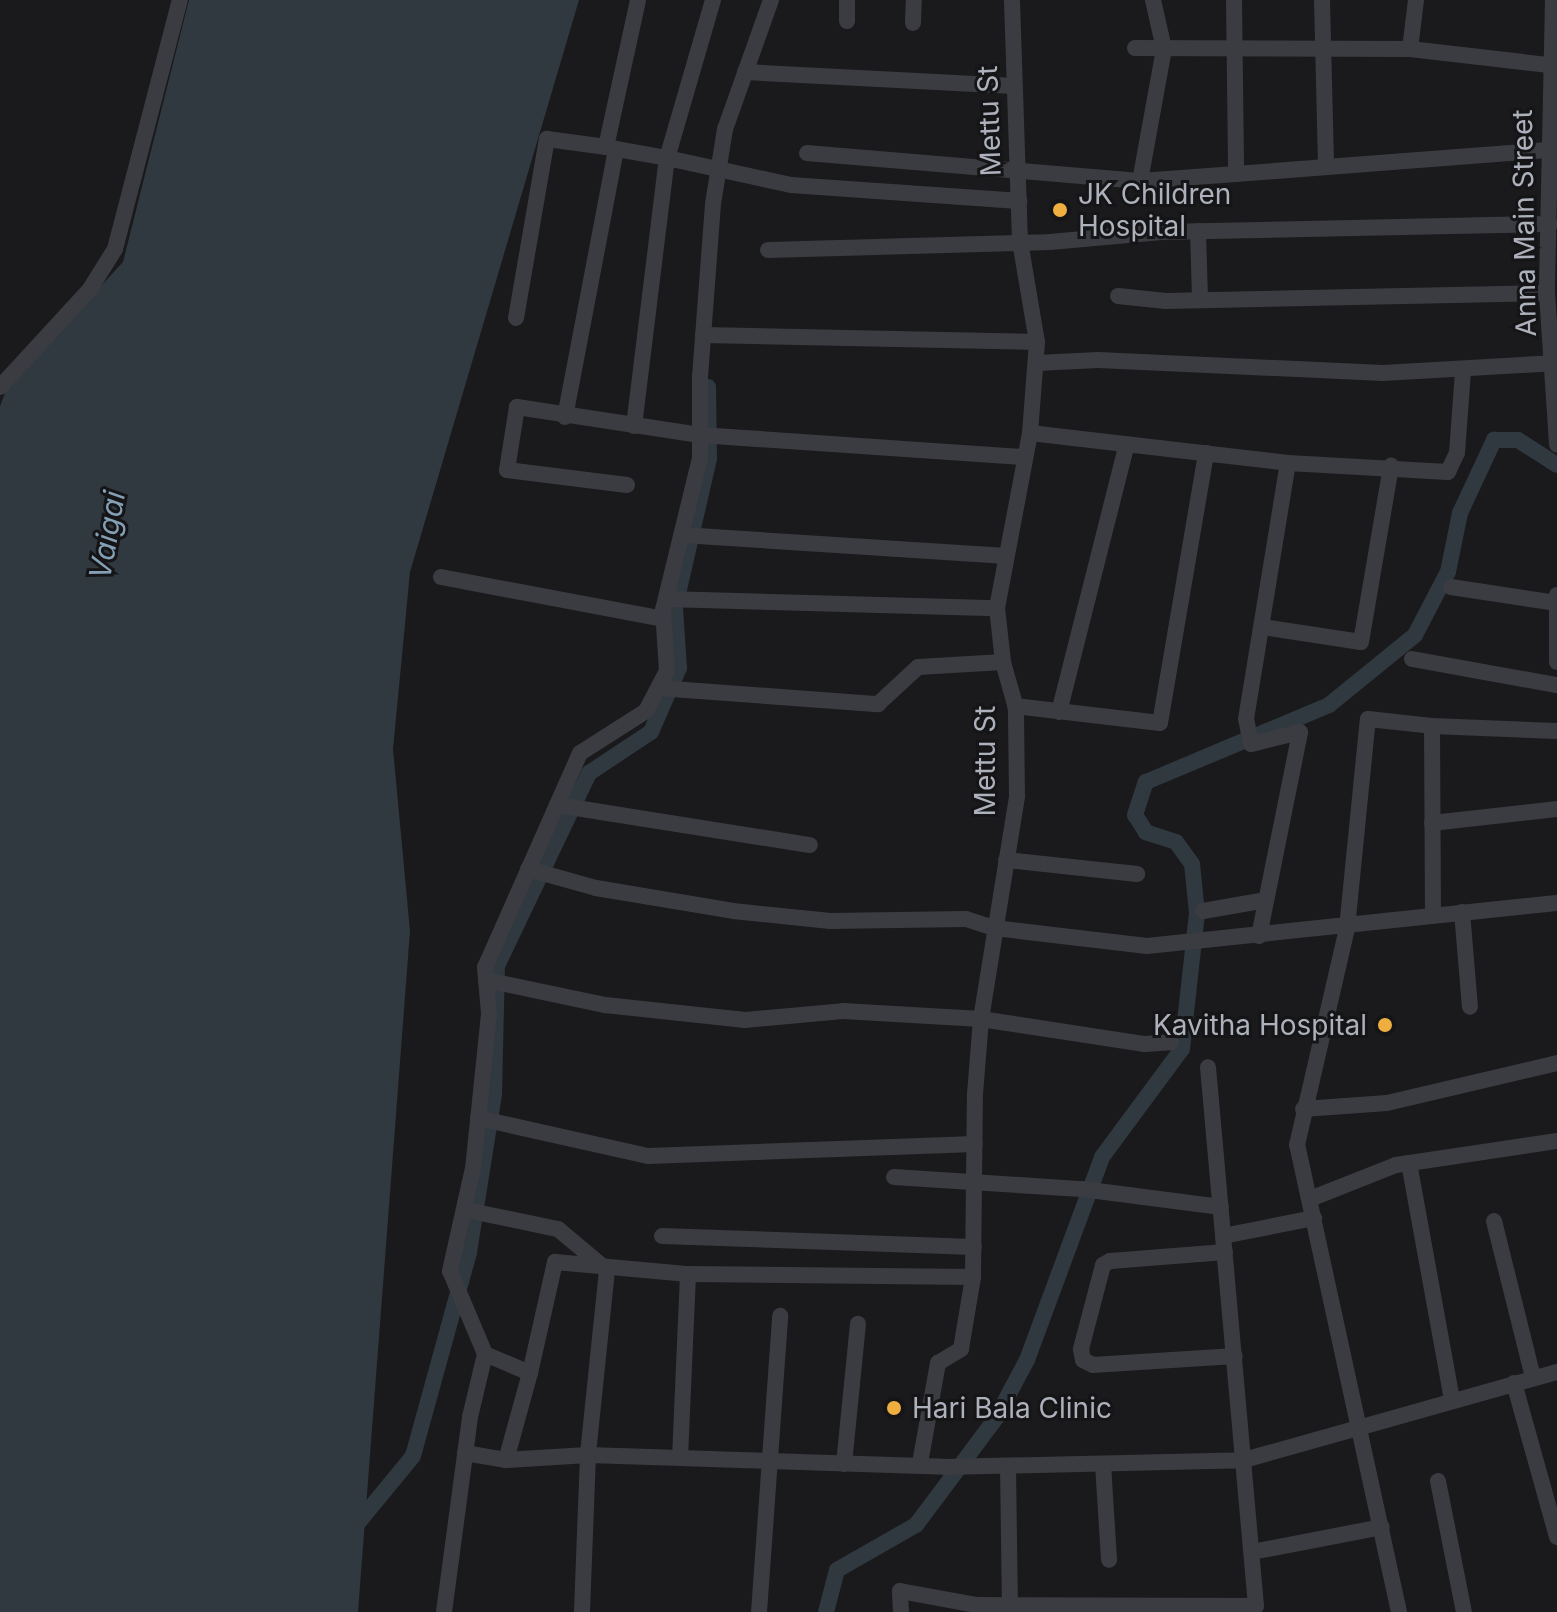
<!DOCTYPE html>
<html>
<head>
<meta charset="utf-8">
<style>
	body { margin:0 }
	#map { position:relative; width:1557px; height:1612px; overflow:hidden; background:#1a1a1c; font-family:Inter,sans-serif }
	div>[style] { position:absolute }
	.water>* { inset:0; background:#303940 }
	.canal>* { height:16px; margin:-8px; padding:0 8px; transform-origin:8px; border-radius:8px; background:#303940 }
	.minor>* { height:16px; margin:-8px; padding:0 8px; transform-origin:8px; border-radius:8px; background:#3b3c41 }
	.dots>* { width:22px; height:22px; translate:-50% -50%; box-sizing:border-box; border:4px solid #151517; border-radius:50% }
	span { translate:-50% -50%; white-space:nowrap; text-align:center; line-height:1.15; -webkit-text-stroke:6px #151517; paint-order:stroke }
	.street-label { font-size:28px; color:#adb1bb }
	.poi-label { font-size:28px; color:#adb1bb }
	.left { translate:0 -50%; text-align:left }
	.right { translate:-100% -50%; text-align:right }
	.water-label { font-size:30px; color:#859fb5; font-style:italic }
</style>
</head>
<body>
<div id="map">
	<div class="water">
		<i style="clip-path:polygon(189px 0,579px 0,410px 572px,393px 749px,410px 931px,358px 1612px,0 1612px,0 406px,7px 388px,123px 262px)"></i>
	</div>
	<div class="canal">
		<i style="left:353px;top:1529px;width:94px;rotate:-50.6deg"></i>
		<i style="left:413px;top:1456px;width:212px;rotate:-74.6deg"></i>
		<i style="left:469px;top:1252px;width:160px;rotate:-81deg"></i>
		<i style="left:494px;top:1094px;width:128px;rotate:-88.7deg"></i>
		<i style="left:497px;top:966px;width:214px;rotate:-64.5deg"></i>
		<i style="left:589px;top:773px;width:74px;rotate:-33.5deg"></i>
		<i style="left:651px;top:732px;width:70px;rotate:-66.4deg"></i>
		<i style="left:679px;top:668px;width:61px;rotate:-93.8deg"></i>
		<i style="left:675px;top:607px;width:153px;rotate:-77.1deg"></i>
		<i style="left:709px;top:458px;width:71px;rotate:-90.8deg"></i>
		<i style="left:826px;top:1612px;width:43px;rotate:-75.3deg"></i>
		<i style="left:837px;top:1570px;width:91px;rotate:-29.7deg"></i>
		<i style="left:916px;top:1525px;width:134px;rotate:-53.2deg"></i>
		<i style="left:996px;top:1418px;width:66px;rotate:-61.9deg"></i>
		<i style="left:1027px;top:1360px;width:216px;rotate:-69.7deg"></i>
		<i style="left:1102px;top:1157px;width:134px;rotate:-53.5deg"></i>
		<i style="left:1182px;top:1049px;width:137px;rotate:-83.7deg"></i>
		<i style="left:1197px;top:913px;width:49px;rotate:-95.8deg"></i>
		<i style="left:1192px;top:864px;width:27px;rotate:-126deg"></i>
		<i style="left:1176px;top:842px;width:32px;rotate:-162deg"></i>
		<i style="left:1146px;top:832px;width:20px;rotate:-123deg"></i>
		<i style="left:1135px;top:815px;width:35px;rotate:-72deg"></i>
		<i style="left:1146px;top:782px;width:199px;rotate:-22.8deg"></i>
		<i style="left:1329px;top:705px;width:111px;rotate:-39.1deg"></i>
		<i style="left:1415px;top:635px;width:71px;rotate:-62.4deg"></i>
		<i style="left:1448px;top:572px;width:60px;rotate:-78.5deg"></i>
		<i style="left:1460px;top:513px;width:81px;rotate:-65deg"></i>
		<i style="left:1494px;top:440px;width:24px"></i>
		<i style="left:1518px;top:440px;width:46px;rotate:32.7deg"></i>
	</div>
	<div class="minor">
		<i style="left:713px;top:0;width:165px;rotate:106.2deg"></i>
		<i style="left:667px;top:158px;width:127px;rotate:12.3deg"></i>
		<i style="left:791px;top:185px;width:229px;rotate:4deg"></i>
		<i style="left:771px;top:0;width:137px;rotate:109.6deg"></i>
		<i style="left:725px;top:129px;width:76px;rotate:99.1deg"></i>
		<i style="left:713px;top:204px;width:172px;rotate:94.3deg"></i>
		<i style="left:700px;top:376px;width:82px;rotate:90deg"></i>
		<i style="left:700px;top:458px;width:156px;rotate:103.7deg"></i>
		<i style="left:663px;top:610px;width:61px;rotate:86.2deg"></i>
		<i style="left:667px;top:671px;width:45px;rotate:117.7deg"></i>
		<i style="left:646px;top:711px;width:78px;rotate:147.5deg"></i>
		<i style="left:580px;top:753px;width:234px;rotate:113.9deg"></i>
		<i style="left:485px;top:967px;width:47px;rotate:85.1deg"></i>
		<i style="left:489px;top:1014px;width:155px;rotate:95.9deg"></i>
		<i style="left:473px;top:1168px;width:106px;rotate:102.6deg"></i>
		<i style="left:450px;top:1271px;width:90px;rotate:67.1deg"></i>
		<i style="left:485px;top:1354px;width:49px;rotate:22.9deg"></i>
		<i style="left:530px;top:1373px;width:90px;rotate:105.4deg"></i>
		<i style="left:506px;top:1460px;width:82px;rotate:-3.5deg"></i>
		<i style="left:588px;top:1455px;width:357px;rotate:1.9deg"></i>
		<i style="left:945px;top:1467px;width:299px;rotate:-1.3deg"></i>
		<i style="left:1244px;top:1460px;width:325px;rotate:-15.7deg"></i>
		<i style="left:847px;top:0;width:21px;rotate:90deg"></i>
		<i style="left:1153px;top:0;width:50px;rotate:77.3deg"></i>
		<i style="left:1164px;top:49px;width:134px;rotate:100.3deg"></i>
		<i style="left:1140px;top:181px;width:96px;rotate:-4.2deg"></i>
		<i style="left:1234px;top:0;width:174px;rotate:89.3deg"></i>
		<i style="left:1236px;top:174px;width:313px;rotate:-4.4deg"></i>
		<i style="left:1322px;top:0;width:166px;rotate:88.6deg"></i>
		<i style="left:1553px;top:0;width:293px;rotate:91.2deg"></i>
		<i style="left:1547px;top:293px;width:152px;rotate:86.2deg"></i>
		<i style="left:913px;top:23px;width:23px;rotate:-88deg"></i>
		<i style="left:1135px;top:48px;width:275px;rotate:0.2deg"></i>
		<i style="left:1410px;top:49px;width:147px;rotate:6.6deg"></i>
		<i style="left:1410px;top:49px;width:49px;rotate:-83deg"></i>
		<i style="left:745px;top:72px;width:269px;rotate:3deg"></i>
		<i style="left:807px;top:153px;width:334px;rotate:4.8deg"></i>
		<i style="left:1198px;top:231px;width:68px;rotate:88.3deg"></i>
		<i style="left:768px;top:250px;width:282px;rotate:-1.6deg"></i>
		<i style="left:1050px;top:242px;width:112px;rotate:-5.1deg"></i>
		<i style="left:1162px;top:232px;width:388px;rotate:-1.2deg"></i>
		<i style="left:1118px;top:296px;width:48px;rotate:5.9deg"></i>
		<i style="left:1166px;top:301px;width:381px;rotate:-1.2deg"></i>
		<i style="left:516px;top:318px;width:182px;rotate:-80.2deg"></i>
		<i style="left:547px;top:139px;width:60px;rotate:7.7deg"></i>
		<i style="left:703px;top:335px;width:334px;rotate:1.2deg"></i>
		<i style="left:1037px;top:363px;width:61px;rotate:-2.8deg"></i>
		<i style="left:1098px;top:360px;width:285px;rotate:2.6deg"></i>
		<i style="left:1383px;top:373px;width:174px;rotate:-3.3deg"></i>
		<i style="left:0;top:387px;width:133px;rotate:-47.4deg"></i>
		<i style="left:90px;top:289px;width:47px;rotate:-58deg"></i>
		<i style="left:115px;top:249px;width:257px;rotate:-75.4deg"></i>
		<i style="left:565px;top:417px;width:273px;rotate:-79.2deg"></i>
		<i style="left:634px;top:426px;width:270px;rotate:-83deg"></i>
		<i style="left:667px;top:158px;width:62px;rotate:-169.8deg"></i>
		<i style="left:606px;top:147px;width:150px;rotate:-77.7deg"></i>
		<i style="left:1030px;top:433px;width:260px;rotate:6.6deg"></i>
		<i style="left:1288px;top:463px;width:160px;rotate:3.2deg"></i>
		<i style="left:1448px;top:472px;width:21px;rotate:-65deg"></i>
		<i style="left:1457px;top:453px;width:81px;rotate:-85.8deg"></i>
		<i style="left:627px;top:485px;width:121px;rotate:-172.9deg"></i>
		<i style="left:507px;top:470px;width:64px;rotate:-81deg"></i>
		<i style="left:517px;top:407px;width:185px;rotate:8.7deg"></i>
		<i style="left:700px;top:435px;width:325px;rotate:3.9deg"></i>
		<i style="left:682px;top:535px;width:325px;rotate:3.7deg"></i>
		<i style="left:441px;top:577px;width:226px;rotate:10.7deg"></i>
		<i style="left:1451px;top:587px;width:107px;rotate:8.6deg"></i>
		<i style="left:1557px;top:595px;width:67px;rotate:90deg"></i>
		<i style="left:666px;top:599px;width:331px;rotate:1.6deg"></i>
		<i style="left:1263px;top:627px;width:99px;rotate:8.7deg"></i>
		<i style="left:1361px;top:642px;width:179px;rotate:-80.3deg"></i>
		<i style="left:1412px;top:659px;width:147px;rotate:10.2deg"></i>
		<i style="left:658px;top:688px;width:221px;rotate:4.2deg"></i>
		<i style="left:878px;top:704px;width:54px;rotate:-42.8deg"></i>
		<i style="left:918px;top:667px;width:85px;rotate:-3.4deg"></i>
		<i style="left:1015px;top:706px;width:146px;rotate:6.7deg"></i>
		<i style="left:1160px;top:723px;width:274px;rotate:-80.3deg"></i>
		<i style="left:1059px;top:712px;width:276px;rotate:-75.8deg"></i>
		<i style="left:557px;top:805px;width:256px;rotate:9deg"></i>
		<i style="left:1432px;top:823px;width:126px;rotate:-6.4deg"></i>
		<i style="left:1006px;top:860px;width:132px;rotate:6.1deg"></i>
		<i style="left:528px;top:869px;width:71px;rotate:15.6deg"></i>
		<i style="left:596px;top:888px;width:139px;rotate:9.5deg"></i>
		<i style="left:733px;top:911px;width:98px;rotate:5.9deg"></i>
		<i style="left:830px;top:921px;width:136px;rotate:-0.8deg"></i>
		<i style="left:966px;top:919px;width:29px;rotate:18deg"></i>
		<i style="left:994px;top:928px;width:154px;rotate:6.7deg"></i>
		<i style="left:1147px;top:946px;width:412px;rotate:-6deg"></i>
		<i style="left:1203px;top:911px;width:64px;rotate:-9.9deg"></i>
		<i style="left:1462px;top:912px;width:95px;rotate:85.2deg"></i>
		<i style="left:1433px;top:915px;width:189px;rotate:-90.3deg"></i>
		<i style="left:1432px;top:726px;width:125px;rotate:2.3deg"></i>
		<i style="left:1259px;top:936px;width:208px;rotate:-78.6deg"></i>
		<i style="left:1300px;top:732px;width:50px;rotate:166.2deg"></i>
		<i style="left:1251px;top:744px;width:25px;rotate:-101deg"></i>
		<i style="left:1246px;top:719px;width:259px;rotate:-80.7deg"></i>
		<i style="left:486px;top:980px;width:122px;rotate:11.9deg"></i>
		<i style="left:605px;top:1005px;width:141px;rotate:6.1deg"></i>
		<i style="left:745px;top:1020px;width:98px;rotate:-5.2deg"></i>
		<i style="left:843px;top:1011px;width:138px;rotate:3.3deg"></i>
		<i style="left:981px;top:1019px;width:166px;rotate:8.7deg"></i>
		<i style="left:1145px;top:1044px;width:26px;rotate:-4deg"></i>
		<i style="left:1303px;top:1109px;width:84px;rotate:-4.1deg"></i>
		<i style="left:1387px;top:1103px;width:175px;rotate:-13.2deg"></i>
		<i style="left:478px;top:1118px;width:174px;rotate:12.6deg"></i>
		<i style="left:648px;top:1156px;width:327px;rotate:-2.1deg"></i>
		<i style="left:1409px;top:1163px;width:241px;rotate:79.7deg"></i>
		<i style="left:894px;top:1177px;width:188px;rotate:3.7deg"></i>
		<i style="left:1082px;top:1189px;width:140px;rotate:7.4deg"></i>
		<i style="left:1310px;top:1199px;width:92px;rotate:-21.6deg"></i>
		<i style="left:1396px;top:1165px;width:163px;rotate:-8.5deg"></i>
		<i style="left:466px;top:1210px;width:94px;rotate:11.7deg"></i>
		<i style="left:558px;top:1229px;width:64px;rotate:39.9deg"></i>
		<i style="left:607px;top:1270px;width:186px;rotate:95.9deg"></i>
		<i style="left:588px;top:1455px;width:157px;rotate:92.2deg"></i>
		<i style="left:1494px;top:1221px;width:162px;rotate:76deg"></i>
		<i style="left:662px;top:1236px;width:312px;rotate:2deg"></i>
		<i style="left:1223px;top:1236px;width:93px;rotate:-11.2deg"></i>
		<i style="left:1225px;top:1252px;width:115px;rotate:175.5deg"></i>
		<i style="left:1110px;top:1261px;width:8px;rotate:150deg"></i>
		<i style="left:1103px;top:1265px;width:87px;rotate:104.7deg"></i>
		<i style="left:1081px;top:1349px;width:11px;rotate:80deg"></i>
		<i style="left:1083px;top:1360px;width:11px;rotate:27deg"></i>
		<i style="left:1093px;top:1365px;width:142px;rotate:-3.6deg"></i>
		<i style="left:530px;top:1373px;width:114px;rotate:-77.3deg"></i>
		<i style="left:555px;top:1262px;width:134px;rotate:5.2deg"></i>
		<i style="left:688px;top:1274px;width:285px;rotate:0.6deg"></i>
		<i style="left:1514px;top:1383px;width:160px;rotate:74.4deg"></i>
		<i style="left:465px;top:1453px;width:42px;rotate:9.7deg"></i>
		<i style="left:680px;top:1458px;width:184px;rotate:-87.5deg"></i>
		<i style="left:920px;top:1463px;width:102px;rotate:-79.8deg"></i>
		<i style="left:938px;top:1363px;width:27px;rotate:-31deg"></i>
		<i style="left:961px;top:1349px;width:73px;rotate:-80.5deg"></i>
		<i style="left:973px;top:1277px;width:183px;rotate:-89.4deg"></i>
		<i style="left:975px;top:1094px;width:75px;rotate:-85.4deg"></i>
		<i style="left:981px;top:1019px;width:226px;rotate:-80.8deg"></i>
		<i style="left:1017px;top:796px;width:88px;rotate:-90.7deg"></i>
		<i style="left:1016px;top:708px;width:48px;rotate:-105.8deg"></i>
		<i style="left:1003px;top:662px;width:54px;rotate:-96.3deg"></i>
		<i style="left:997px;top:608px;width:178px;rotate:-79.3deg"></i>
		<i style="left:1030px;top:433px;width:91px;rotate:-85.6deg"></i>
		<i style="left:1037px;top:342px;width:101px;rotate:-99.6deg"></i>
		<i style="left:1020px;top:242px;width:242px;rotate:-91.9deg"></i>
		<i style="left:844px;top:1464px;width:141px;rotate:-84.3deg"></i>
		<i style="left:1103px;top:1464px;width:96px;rotate:86.4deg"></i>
		<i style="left:1008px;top:1466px;width:139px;rotate:89.2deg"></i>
		<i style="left:1438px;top:1481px;width:134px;rotate:78.8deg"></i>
		<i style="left:1252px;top:1552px;width:132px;rotate:-10.9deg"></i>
		<i style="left:444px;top:1612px;width:197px;rotate:-82.4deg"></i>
		<i style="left:470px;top:1417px;width:65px;rotate:-76.6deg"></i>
		<i style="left:759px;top:1612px;width:297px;rotate:-85.9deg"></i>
		<i style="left:901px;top:1612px;width:21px;rotate:-93deg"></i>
		<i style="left:900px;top:1591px;width:77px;rotate:10.4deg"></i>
		<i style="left:976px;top:1605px;width:280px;rotate:0.2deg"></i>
		<i style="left:1256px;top:1606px;width:541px;rotate:-95.09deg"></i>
		<i style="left:1399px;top:1612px;width:478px;rotate:-102.3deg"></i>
		<i style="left:1297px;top:1145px;width:223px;rotate:-77deg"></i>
		<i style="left:1347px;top:928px;width:210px;rotate:-84.3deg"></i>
		<i style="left:1368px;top:719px;width:64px;rotate:6.2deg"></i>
	</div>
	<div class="dots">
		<i style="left:1060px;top:210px;background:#eeaf40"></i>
		<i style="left:1385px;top:1025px;background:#eeaf40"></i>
		<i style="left:894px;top:1408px;background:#eeaf40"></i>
	</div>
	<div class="street-label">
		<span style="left:989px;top:121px;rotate:-92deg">Mettu St</span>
		<span style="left:1524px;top:223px;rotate:-91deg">Anna Main Street</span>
		<span style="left:985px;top:761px;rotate:-90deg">Mettu St</span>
	</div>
	<div class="poi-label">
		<span class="left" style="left:1078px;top:210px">JK Children<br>Hospital</span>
		<span class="right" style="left:1367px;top:1025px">Kavitha Hospital</span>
		<span class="left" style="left:912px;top:1408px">Hari Bala Clinic</span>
	</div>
	<div class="water-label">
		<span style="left:107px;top:535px;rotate:-80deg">Vaigai</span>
	</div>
</div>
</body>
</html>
